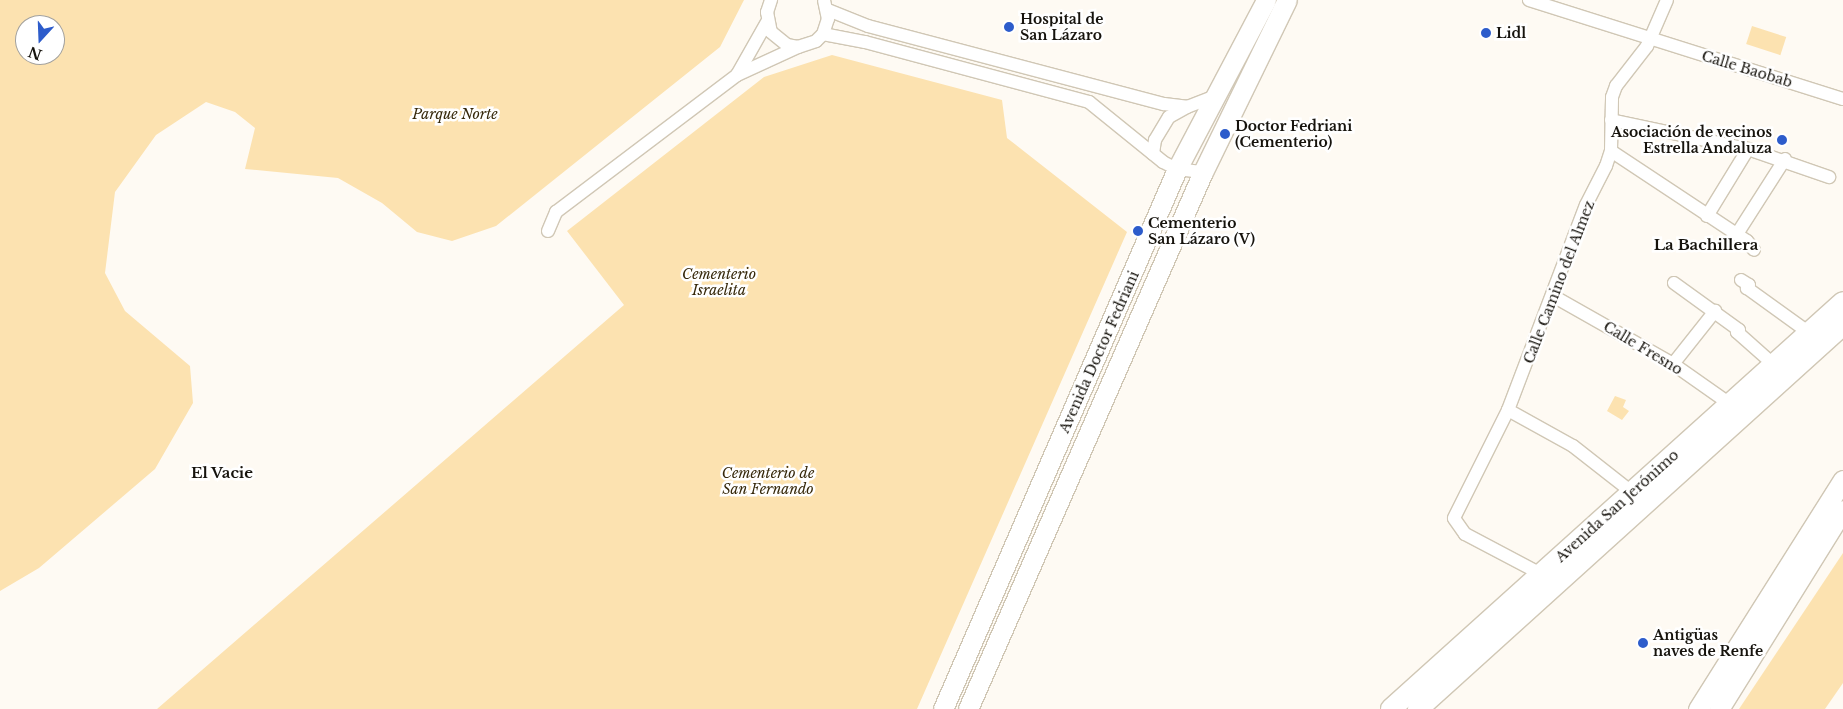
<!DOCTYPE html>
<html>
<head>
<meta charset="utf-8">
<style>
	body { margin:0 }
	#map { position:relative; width:1843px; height:709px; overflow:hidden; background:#fefaf3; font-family:"Libre Baskerville",serif }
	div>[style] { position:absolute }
	.green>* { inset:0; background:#fce2b0; transform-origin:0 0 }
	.roads { filter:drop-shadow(1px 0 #d0c7b5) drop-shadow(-1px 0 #d0c7b5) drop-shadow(0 1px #d0c7b5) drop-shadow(0 -1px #d0c7b5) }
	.street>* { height:12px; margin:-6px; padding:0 6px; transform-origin:6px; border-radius:6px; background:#fff }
	.secondary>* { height:19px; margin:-9.5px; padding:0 9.5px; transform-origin:9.5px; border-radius:9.5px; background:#fff }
	.primary>* { height:20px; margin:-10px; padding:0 10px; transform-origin:10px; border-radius:10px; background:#fff }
	.dots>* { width:14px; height:14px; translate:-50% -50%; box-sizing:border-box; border:2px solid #fff; border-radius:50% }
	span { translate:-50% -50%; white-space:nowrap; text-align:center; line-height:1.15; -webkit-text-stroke:5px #fff; paint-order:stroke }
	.poi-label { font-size:14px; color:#16130d; font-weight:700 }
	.left { translate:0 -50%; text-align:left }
	.right { translate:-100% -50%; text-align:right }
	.street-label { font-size:14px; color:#16130d }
	.park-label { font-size:14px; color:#36280a; font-style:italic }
	.neighbourhood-label { font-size:15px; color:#16130d; font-weight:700 }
	.north { position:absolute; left:15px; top:15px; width:50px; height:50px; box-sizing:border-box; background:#fff; border:1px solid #a2a19e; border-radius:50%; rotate:200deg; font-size:14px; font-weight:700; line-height:20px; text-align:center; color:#16130d }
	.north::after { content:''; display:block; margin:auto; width:18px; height:22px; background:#2d5ccb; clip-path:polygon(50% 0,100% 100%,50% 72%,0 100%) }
</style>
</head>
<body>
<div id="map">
	<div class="green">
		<i style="clip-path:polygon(evenodd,0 0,744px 0,720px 47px,496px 226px,452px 241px,417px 232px,382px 203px,338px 178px,245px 169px,255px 128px,235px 112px,206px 102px,156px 135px,115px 192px,105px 273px,125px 311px,190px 366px,193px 403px,155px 469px,39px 568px,0 591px,0 0,25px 25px,55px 25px,55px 55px,25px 55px,25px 25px)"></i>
		<i style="left:1752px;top:26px;width:36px;height:19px;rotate:18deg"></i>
		<i style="clip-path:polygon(832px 55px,1002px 100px,1007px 138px,1127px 232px,917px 709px,157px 709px,624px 305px,567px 231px,764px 77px)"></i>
		<i style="clip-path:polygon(1615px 396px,1626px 400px,1623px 407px,1629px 411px,1622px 420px,1607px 411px)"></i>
		<i style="clip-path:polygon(1843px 553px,1843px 683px,1825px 709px,1739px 709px)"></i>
	</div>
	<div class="roads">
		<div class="street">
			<i style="left:771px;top:0;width:13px;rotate:108deg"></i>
			<i style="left:767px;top:12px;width:20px;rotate:79deg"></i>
			<i style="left:771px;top:32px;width:21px;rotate:39deg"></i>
			<i style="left:787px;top:45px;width:11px;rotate:10deg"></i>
			<i style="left:798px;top:47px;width:19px;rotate:-18deg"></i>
			<i style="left:816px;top:41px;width:10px;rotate:-45deg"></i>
			<i style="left:823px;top:34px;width:16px;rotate:-72deg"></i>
			<i style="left:828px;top:19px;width:19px;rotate:-102deg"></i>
			<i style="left:1529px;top:0;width:329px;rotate:17.5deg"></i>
			<i style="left:828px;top:10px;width:43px;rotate:21.8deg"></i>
			<i style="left:868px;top:26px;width:306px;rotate:14.8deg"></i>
			<i style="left:1164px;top:104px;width:23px;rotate:7deg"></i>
			<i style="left:1187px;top:107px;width:31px;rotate:-21deg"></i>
			<i style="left:823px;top:34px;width:43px;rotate:10.8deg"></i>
			<i style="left:865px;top:42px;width:232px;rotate:15deg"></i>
			<i style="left:1089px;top:102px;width:95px;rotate:39deg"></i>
			<i style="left:1163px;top:162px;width:16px;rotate:27deg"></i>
			<i style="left:1177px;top:169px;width:26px;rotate:7deg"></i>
			<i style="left:737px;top:75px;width:61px;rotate:-60.5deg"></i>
			<i style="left:1611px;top:120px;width:140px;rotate:12deg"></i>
			<i style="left:1748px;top:149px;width:86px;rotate:19.1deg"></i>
			<i style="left:1611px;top:151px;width:163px;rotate:33.5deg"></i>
			<i style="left:1747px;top:241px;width:11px;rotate:52deg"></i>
			<i style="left:1153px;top:154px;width:14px;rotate:-82deg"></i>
			<i style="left:1155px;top:140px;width:27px;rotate:-59deg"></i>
			<i style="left:1169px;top:117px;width:21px;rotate:-29deg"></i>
			<i style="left:1707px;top:216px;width:79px;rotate:-58.5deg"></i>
			<i style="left:548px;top:231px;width:21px;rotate:-67deg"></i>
			<i style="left:556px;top:212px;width:227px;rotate:-37.1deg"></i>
			<i style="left:737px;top:75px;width:67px;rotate:-24.7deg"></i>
			<i style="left:1737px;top:234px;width:89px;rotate:-57.4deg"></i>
			<i style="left:1741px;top:280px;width:9px;rotate:32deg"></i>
			<i style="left:1749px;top:285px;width:4px;rotate:124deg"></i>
			<i style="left:1747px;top:288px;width:75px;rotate:35.8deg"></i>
			<i style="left:1674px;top:283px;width:80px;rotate:35.9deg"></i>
			<i style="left:1739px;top:330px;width:3px;rotate:135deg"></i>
			<i style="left:1737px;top:332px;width:48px;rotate:41.6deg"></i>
			<i style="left:1553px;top:296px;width:138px;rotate:29.5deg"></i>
			<i style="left:1673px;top:364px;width:70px;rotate:35.1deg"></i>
			<i style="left:1673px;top:364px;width:68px;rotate:-51.6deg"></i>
			<i style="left:1508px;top:410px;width:74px;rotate:29deg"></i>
			<i style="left:1573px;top:446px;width:76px;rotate:38.1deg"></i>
			<i style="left:1541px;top:574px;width:86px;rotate:-152.2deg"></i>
			<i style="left:1465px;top:534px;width:19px;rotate:-125deg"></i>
			<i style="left:1454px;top:518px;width:121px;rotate:-63.4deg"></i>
			<i style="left:1508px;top:410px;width:219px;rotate:-69.2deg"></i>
			<i style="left:1586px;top:205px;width:44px;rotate:-62.9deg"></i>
			<i style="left:1606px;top:166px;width:16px;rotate:-72deg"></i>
			<i style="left:1611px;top:151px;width:54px;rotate:-88.9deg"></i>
			<i style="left:1612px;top:97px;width:12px;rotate:-70deg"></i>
			<i style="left:1616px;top:86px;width:51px;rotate:-52.2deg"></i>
			<i style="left:1647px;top:46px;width:50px;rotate:-66.5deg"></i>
		</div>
		<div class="secondary">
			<i style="left:943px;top:709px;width:589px;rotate:-66.57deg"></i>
			<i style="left:1177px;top:169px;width:191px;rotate:-62.2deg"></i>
			<i style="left:968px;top:709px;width:586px;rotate:-66.37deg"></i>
			<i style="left:1203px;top:172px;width:191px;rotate:-64deg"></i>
			<i style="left:1698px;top:709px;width:271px;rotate:-57.7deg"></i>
			<i style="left:1719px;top:709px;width:234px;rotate:-58.1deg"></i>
		</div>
		<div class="primary">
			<i style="left:1391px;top:709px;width:608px;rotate:-42deg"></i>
			<i style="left:1418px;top:709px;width:573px;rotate:-42.1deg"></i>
		</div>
	</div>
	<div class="dots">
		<i style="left:1009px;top:27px;background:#2d5ccb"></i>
		<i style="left:1486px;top:33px;background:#2d5ccb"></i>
		<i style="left:1225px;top:134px;background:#2d5ccb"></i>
		<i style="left:1782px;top:140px;background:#2d5ccb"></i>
		<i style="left:1138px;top:231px;background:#2d5ccb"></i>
		<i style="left:1643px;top:643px;background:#2d5ccb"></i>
	</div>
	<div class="poi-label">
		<span class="left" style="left:1020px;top:27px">Hospital de<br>San Lázaro</span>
		<span class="left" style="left:1496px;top:33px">Lidl</span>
		<span class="left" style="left:1235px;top:134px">Doctor Fedriani<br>(Cementerio)</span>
		<span class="right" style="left:1772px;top:140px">Asociación de vecinos<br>Estrella Andaluza</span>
		<span class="left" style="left:1148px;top:231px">Cementerio<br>San Lázaro (V)</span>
		<span class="left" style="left:1653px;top:643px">Antigüas<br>naves de Renfe</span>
	</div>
	<div class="street-label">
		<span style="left:1747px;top:69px;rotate:17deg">Calle Baobab</span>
		<span style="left:1559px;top:282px;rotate:-69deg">Calle Camino del Almez</span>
		<span style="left:1643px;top:348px;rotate:31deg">Calle Fresno</span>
		<span style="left:1099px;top:352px;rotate:-66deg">Avenida Doctor Fedriani</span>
		<span style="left:1617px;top:506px;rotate:-42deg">Avenida San Jerónimo</span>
	</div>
	<div class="park-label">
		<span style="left:455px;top:114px">Parque Norte</span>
		<span style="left:719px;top:282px">Cementerio<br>Israelita</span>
		<span style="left:768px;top:481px">Cementerio de<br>San Fernando</span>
	</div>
	<div class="neighbourhood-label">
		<span style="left:1706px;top:245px">La Bachillera</span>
		<span style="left:222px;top:473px">El Vacie</span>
	</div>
	<div class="north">N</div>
</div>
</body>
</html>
